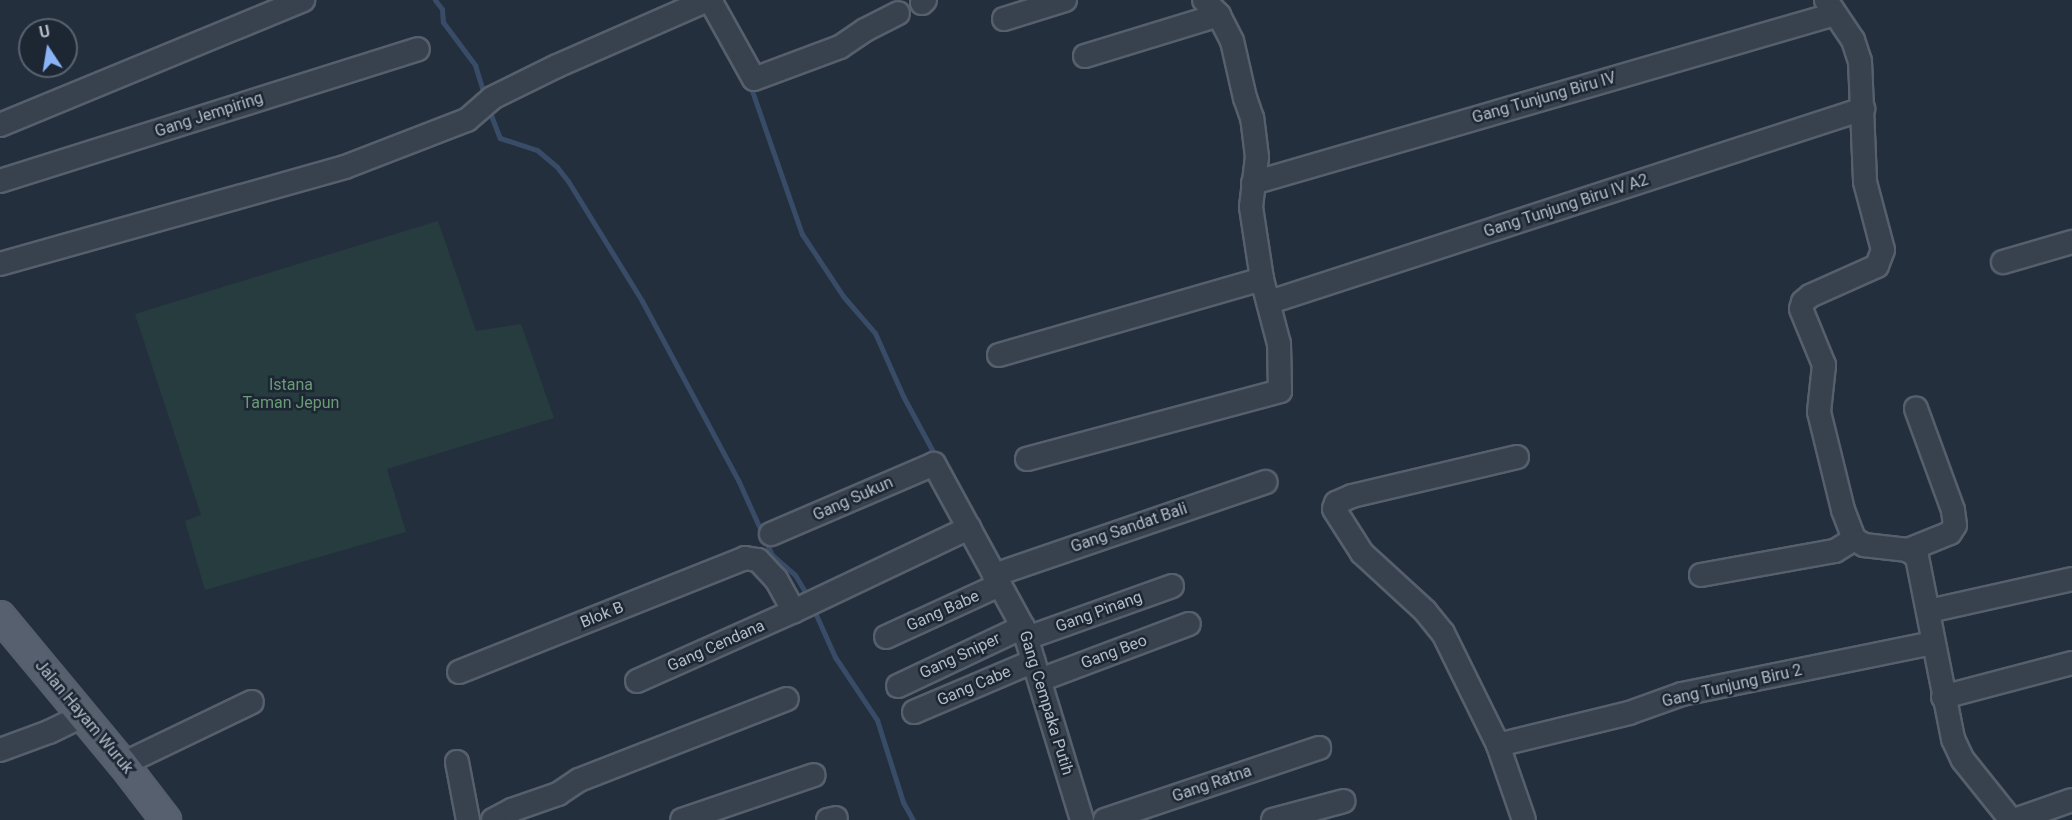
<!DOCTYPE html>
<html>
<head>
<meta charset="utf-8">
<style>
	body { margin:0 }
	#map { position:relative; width:2072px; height:820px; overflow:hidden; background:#242f3e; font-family:Roboto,sans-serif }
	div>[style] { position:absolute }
	.green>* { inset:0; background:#263c3f }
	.stream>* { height:5px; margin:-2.5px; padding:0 2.5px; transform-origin:2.5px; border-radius:2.5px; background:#394c67 }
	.roads { filter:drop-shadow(2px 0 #565f6c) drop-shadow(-2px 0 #565f6c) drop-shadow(0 2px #565f6c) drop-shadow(0 -2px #565f6c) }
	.minor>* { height:22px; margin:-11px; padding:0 11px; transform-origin:11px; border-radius:11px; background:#38414e }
	.major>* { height:28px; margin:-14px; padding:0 14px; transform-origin:14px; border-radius:14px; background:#56606e }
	span { translate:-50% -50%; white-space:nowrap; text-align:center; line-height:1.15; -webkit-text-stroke:5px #1d2633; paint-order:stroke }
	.street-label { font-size:16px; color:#b4bcc9 }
	.park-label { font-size:16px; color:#6b9a76 }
	.north { position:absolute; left:18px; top:18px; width:60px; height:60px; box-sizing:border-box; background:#1d2633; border:2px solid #59626f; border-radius:50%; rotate:348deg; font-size:16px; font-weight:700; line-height:24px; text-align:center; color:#b4bcc9 }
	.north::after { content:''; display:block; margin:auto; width:21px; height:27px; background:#8ab4f8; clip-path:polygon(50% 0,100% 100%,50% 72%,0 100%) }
</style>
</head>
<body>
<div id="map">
	<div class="green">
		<i style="clip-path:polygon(438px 221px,476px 331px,521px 324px,554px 418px,387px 469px,406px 532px,205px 590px,185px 521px,201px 515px,135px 314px)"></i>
	</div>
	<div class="stream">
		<i style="left:435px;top:0;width:11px;rotate:52deg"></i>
		<i style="left:442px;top:9px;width:13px;rotate:86deg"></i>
		<i style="left:443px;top:22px;width:54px;rotate:53.3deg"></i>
		<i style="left:475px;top:65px;width:34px;rotate:73deg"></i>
		<i style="left:750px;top:85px;width:158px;rotate:70.8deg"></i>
		<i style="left:802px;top:234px;width:74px;rotate:56.5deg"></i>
		<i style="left:843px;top:296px;width:49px;rotate:49.1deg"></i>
		<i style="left:875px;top:333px;width:69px;rotate:66deg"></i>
		<i style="left:903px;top:396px;width:69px;rotate:61.6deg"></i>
		<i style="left:489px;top:110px;width:30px;rotate:69deg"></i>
		<i style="left:500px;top:138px;width:39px;rotate:18deg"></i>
		<i style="left:537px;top:150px;width:26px;rotate:40deg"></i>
		<i style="left:557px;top:167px;width:18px;rotate:52deg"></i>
		<i style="left:568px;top:181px;width:141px;rotate:58.3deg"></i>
		<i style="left:642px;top:301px;width:205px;rotate:61.8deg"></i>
		<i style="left:739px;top:482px;width:80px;rotate:65.7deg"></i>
		<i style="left:772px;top:555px;width:30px;rotate:41deg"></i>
		<i style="left:795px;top:575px;width:26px;rotate:59deg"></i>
		<i style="left:813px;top:608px;width:54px;rotate:65.8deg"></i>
		<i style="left:835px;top:657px;width:76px;rotate:56.3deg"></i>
		<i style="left:877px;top:720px;width:86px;rotate:72.4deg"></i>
		<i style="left:903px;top:802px;width:21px;rotate:61deg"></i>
	</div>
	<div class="roads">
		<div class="minor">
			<i style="left:710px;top:0;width:90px;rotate:60.9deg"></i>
			<i style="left:754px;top:79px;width:92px;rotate:-20.4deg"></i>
			<i style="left:840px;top:47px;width:30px;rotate:-34deg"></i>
			<i style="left:865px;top:30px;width:37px;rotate:-27deg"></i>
			<i style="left:1826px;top:0;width:48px;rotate:56deg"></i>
			<i style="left:1853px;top:40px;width:22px;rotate:72deg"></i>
			<i style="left:1860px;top:61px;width:121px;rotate:87.6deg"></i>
			<i style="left:1865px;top:182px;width:70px;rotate:75.2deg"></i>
			<i style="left:1883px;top:250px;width:17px;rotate:111deg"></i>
			<i style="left:1877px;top:266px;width:73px;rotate:155.9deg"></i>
			<i style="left:1810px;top:296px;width:9px;rotate:139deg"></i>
			<i style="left:1803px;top:302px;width:7px;rotate:106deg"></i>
			<i style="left:1801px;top:309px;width:61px;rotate:67.7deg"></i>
			<i style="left:1824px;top:365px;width:47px;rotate:96.1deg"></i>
			<i style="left:1819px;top:412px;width:101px;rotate:76.2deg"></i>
			<i style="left:1843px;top:510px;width:31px;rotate:69deg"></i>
			<i style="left:922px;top:3px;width:4px;rotate:-45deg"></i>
			<i style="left:1004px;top:19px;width:64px;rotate:-17.3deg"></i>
			<i style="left:1085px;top:56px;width:140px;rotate:-17deg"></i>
			<i style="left:0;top:125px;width:328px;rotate:-22.4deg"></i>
			<i style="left:0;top:181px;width:438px;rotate:-17.5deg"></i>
			<i style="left:1253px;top:183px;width:606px;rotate:-16.19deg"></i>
			<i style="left:2003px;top:262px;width:72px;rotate:-16.2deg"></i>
			<i style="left:0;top:264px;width:358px;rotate:-15.7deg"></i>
			<i style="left:345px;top:167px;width:131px;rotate:-21.1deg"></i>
			<i style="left:467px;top:120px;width:33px;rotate:-41deg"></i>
			<i style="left:492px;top:98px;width:72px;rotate:-26.2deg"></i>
			<i style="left:557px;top:66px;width:164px;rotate:-23.7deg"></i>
			<i style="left:1270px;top:302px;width:624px;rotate:-18.03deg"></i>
			<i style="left:999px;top:355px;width:274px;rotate:-16.1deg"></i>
			<i style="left:1517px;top:457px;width:170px;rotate:166.7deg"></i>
			<i style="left:1352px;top:496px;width:17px;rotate:156deg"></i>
			<i style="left:1336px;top:503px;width:6px;rotate:108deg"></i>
			<i style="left:1334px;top:509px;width:52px;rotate:57.5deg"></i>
			<i style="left:1362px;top:553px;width:86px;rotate:42.6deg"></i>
			<i style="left:1425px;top:611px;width:28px;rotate:51deg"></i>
			<i style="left:1443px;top:633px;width:125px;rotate:63.8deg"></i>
			<i style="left:1498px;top:745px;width:79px;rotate:70.9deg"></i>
			<i style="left:1027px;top:459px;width:262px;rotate:-15deg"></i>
			<i style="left:1280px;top:391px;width:47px;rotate:-91.2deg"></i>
			<i style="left:1279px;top:344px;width:67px;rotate:-104.7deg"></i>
			<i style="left:1262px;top:279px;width:73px;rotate:-98.7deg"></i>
			<i style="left:1251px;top:207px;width:50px;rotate:-83.2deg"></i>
			<i style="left:1257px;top:157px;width:39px;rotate:-97deg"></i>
			<i style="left:1252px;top:118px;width:21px;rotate:-109deg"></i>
			<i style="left:1245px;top:98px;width:58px;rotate:-102.8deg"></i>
			<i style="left:1232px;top:41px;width:29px;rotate:-117deg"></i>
			<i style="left:1219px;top:15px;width:21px;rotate:-135deg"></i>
			<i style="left:771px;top:534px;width:177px;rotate:-23.2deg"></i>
			<i style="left:934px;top:464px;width:186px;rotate:61.4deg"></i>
			<i style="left:1023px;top:627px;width:202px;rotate:73deg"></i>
			<i style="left:1854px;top:539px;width:12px;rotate:31deg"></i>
			<i style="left:1864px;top:545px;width:44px;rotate:6.5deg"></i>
			<i style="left:1908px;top:550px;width:11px;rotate:38deg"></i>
			<i style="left:1917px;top:557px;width:186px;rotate:78.8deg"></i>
			<i style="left:1953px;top:739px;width:23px;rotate:65deg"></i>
			<i style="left:1963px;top:760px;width:77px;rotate:51.3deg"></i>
			<i style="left:1908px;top:550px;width:45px;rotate:-22deg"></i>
			<i style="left:1950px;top:533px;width:9px;rotate:-58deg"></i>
			<i style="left:1955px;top:525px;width:15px;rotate:-98deg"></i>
			<i style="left:1953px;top:510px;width:108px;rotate:-110.1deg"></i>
			<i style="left:994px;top:575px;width:287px;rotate:-18.9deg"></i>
			<i style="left:1701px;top:575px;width:136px;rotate:-10.2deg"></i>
			<i style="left:1835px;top:551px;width:22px;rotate:-32deg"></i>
			<i style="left:1929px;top:611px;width:147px;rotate:-12.6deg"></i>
			<i style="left:886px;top:637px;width:124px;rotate:-24.7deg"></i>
			<i style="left:1027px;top:638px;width:154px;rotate:-19.7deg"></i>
			<i style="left:459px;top:672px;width:308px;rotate:-21.7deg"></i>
			<i style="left:745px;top:558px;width:13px;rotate:9deg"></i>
			<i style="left:758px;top:560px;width:26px;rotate:47deg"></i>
			<i style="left:776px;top:579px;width:37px;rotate:61deg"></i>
			<i style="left:1040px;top:680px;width:159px;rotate:-20.6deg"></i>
			<i style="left:637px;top:681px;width:172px;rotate:-24deg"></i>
			<i style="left:794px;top:611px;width:194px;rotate:-25.4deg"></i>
			<i style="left:898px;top:686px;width:138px;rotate:-25.3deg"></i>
			<i style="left:1943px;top:697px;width:133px;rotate:-14.8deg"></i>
			<i style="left:914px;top:712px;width:130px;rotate:-23deg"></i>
			<i style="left:1498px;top:745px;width:135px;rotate:-13.7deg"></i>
			<i style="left:1629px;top:713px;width:56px;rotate:-19.7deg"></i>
			<i style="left:1682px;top:694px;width:256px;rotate:-11.5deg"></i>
			<i style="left:0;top:750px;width:52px;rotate:-20.2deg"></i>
			<i style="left:49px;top:732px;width:37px;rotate:-26deg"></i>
			<i style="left:457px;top:762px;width:59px;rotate:79.3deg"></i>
			<i style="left:123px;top:764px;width:143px;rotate:-25.7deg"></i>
			<i style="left:493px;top:820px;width:21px;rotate:-28deg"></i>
			<i style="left:512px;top:810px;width:49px;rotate:-19.2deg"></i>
			<i style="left:558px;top:794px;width:25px;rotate:-34deg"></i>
			<i style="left:579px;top:780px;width:223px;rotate:-21.3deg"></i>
			<i style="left:682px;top:820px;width:139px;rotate:-18.8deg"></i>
			<i style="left:828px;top:820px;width:8px;rotate:-14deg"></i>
			<i style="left:1105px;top:820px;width:226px;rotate:-18.6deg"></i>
			<i style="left:1273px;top:820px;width:73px;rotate:-15deg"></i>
			<i style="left:2015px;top:820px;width:60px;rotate:-19.3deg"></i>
		</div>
		<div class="major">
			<i style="left:0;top:616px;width:192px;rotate:50.3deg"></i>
			<i style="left:123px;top:764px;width:71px;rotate:52.5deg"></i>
		</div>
	</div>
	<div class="street-label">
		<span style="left:1544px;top:98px;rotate:-16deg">Gang Tunjung Biru IV</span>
		<span style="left:209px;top:115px;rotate:-18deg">Gang Jempiring</span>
		<span style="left:1566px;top:206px;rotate:-18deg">Gang Tunjung Biru IV A2</span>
		<span style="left:853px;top:499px;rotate:-24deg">Gang Sukun</span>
		<span style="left:1129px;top:528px;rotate:-19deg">Gang Sandat Bali</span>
		<span style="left:943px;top:611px;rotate:-24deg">Gang Babe</span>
		<span style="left:1099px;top:612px;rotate:-20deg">Gang Pinang</span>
		<span style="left:602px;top:615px;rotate:-22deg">Blok B</span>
		<span style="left:716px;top:646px;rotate:-24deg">Gang Cendana</span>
		<span style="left:1114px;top:652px;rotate:-21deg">Gang Beo</span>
		<span style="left:960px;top:656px;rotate:-25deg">Gang Sniper</span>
		<span style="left:974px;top:686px;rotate:-23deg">Gang Cabe</span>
		<span style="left:1732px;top:686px;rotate:-13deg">Gang Tunjung Biru 2</span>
		<span style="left:1046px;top:703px;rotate:73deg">Gang Cempaka Putih</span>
		<span style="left:84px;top:717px;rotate:50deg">Jalan Hayam Wuruk</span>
		<span style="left:1212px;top:784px;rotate:-19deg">Gang Ratna</span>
	</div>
	<div class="park-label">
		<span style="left:291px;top:394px">Istana<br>Taman Jepun</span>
	</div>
	<div class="north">U</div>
</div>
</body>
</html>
